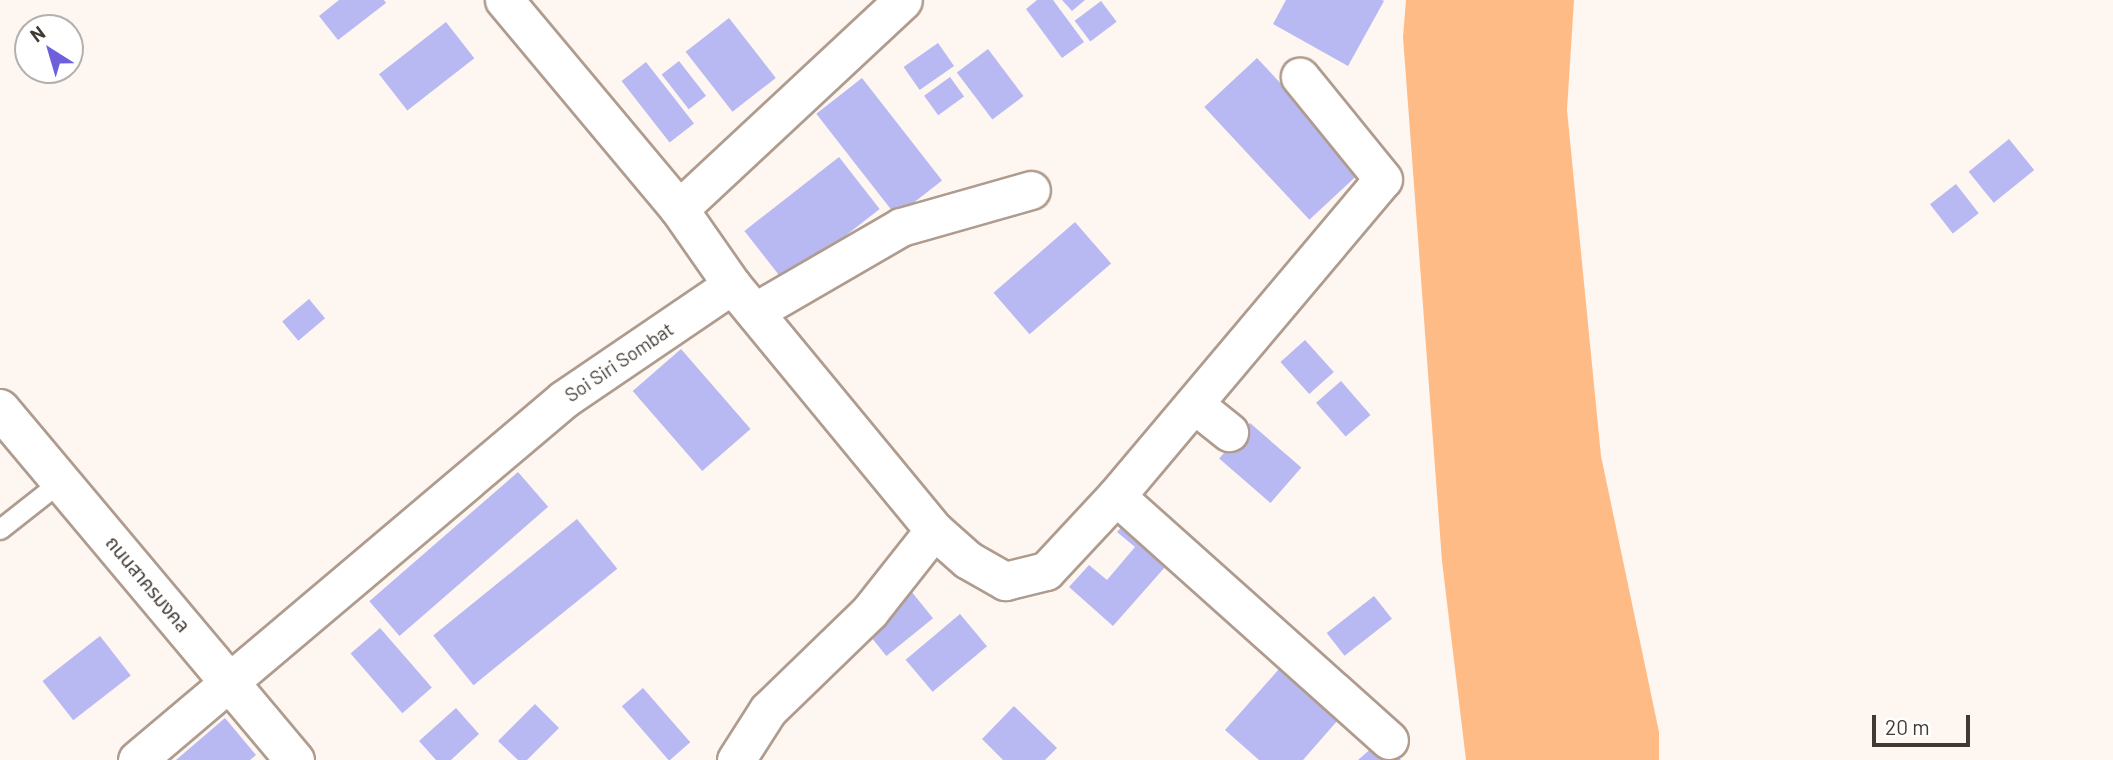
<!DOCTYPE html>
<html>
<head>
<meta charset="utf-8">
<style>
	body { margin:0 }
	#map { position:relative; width:2113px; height:760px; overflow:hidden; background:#fef6f0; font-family:Barlow,"Noto Sans Thai",sans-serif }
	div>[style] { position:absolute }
	.water>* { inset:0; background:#febb86 }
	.building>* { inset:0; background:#b8b9f3; transform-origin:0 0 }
	.roads { filter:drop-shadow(2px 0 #af9c8e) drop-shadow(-2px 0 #af9c8e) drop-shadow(0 2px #af9c8e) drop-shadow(0 -2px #af9c8e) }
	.service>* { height:19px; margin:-9.5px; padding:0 9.5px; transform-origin:9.5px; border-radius:9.5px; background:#fff }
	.minor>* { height:37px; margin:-18.5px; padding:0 18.5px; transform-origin:18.5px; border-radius:18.5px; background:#fff }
	.tertiary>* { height:38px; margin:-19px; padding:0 19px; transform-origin:19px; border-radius:19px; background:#fff }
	span { translate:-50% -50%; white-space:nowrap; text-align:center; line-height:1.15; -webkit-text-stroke:7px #fff; paint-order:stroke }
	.street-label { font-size:19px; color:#413933 }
	.north { position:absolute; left:14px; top:14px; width:70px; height:70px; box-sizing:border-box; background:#fff; border:2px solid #b3b0ad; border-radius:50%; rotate:323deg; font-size:19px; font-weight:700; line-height:28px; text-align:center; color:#413933 }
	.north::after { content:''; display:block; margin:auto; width:24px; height:32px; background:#6e60da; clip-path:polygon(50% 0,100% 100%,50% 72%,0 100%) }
	.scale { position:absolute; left:1872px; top:715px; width:98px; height:32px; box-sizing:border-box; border:4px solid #413933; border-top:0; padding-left:9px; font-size:21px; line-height:24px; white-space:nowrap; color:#413933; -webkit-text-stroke:5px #fff; paint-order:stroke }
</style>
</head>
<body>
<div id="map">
	<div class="water">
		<i style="clip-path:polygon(1406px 0,1574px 0,1567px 110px,1601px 456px,1659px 732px,1659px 760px,1466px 760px,1442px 561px,1403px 37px)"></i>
	</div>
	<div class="building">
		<i style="clip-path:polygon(339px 0,384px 0,386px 3px,338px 40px,319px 16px)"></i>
		<i style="clip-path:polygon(1037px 0,1053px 0,1084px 42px,1062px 58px,1026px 9px)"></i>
		<i style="clip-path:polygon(1062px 0,1085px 0,1072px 11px)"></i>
		<i style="clip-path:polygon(1286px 0,1382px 0,1384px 1px,1348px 66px,1273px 24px)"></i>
		<i style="left:1101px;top:1px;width:26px;height:33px;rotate:53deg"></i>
		<i style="left:729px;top:18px;width:76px;height:55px;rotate:52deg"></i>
		<i style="left:446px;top:22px;width:46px;height:85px;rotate:52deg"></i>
		<i style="left:938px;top:43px;width:28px;height:42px;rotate:55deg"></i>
		<i style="left:988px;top:49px;width:59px;height:39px;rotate:53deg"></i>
		<i style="left:1257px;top:58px;width:154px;height:72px;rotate:47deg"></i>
		<i style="left:679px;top:61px;width:44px;height:22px;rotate:52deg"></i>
		<i style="left:646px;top:62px;width:78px;height:31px;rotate:52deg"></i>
		<i style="left:950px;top:77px;width:24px;height:32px;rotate:54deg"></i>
		<i style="left:862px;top:78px;width:130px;height:58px;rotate:52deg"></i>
		<i style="left:2009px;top:139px;width:40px;height:52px;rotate:51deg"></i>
		<i style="left:839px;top:157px;width:66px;height:120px;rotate:52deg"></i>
		<i style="left:1956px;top:184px;width:37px;height:33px;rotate:52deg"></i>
		<i style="left:1075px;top:222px;width:55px;height:108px;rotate:49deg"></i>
		<i style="left:309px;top:299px;width:25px;height:35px;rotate:50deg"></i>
		<i style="left:1305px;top:340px;width:43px;height:33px;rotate:48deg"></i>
		<i style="left:681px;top:349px;width:106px;height:64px;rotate:49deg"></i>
		<i style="left:1341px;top:381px;width:45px;height:33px;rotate:49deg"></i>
		<i style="left:1250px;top:423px;width:68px;height:47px;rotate:41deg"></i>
		<i style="left:518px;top:472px;width:46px;height:197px;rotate:49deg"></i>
		<i style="left:577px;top:519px;width:64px;height:185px;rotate:51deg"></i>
		<i style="clip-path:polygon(1129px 519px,1173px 558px,1113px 626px,1069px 587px,1089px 565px,1107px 580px,1135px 547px,1117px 532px)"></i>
		<i style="left:911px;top:591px;width:35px;height:60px;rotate:51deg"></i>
		<i style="left:1374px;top:596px;width:29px;height:60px;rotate:52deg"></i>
		<i style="left:960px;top:614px;width:42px;height:71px;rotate:50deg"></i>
		<i style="left:380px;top:628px;width:79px;height:39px;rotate:49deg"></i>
		<i style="left:100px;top:636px;width:50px;height:73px;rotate:52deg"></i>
		<i style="clip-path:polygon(1279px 669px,1338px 720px,1303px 760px,1259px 760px,1225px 730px)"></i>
		<i style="left:643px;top:688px;width:72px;height:28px;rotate:49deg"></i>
		<i style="clip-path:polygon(535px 704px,559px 728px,527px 760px,518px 760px,498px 741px)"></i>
		<i style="clip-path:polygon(1014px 706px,1057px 748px,1045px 760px,1003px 760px,982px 739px)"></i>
		<i style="clip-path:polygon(456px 708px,479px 734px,451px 760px,436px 760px,419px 741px)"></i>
		<i style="clip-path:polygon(225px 718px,256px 755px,250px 760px,176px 760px)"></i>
		<i style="clip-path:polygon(1382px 739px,1401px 760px,1358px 760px)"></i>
	</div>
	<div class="roads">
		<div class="service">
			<i style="left:0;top:529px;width:78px;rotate:-38.2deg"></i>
		</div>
		<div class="minor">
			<i style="left:679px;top:209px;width:306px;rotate:-43deg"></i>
			<i style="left:732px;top:285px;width:318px;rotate:50.5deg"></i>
			<i style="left:934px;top:530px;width:45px;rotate:41.4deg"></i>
			<i style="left:968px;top:560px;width:43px;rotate:29.6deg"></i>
			<i style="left:1005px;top:581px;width:42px;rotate:-13.7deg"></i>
			<i style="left:1046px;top:571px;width:103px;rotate:-47deg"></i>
			<i style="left:1116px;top:496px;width:414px;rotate:-49.9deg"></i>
			<i style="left:1383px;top:179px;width:132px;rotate:-129.1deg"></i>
			<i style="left:756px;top:311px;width:168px;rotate:-30.1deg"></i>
			<i style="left:901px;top:227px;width:135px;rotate:-15.9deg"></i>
			<i style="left:1194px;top:404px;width:45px;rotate:38.7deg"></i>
			<i style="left:1116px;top:496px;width:366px;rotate:41.8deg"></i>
			<i style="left:137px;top:760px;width:559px;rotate:-40.21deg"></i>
			<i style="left:564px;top:399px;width:203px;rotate:-34.2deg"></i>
			<i style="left:732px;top:285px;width:93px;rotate:-124.9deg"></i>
			<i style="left:679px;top:209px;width:273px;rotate:-129.9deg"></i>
			<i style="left:736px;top:760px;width:59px;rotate:-57.4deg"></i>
			<i style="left:768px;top:710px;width:142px;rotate:-44.1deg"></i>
			<i style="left:870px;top:611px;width:103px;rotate:-51.7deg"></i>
		</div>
		<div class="tertiary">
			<i style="left:0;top:409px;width:459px;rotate:50deg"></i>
		</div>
	</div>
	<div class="street-label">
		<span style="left:619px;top:362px;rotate:-34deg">Soi Siri Sombat</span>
		<span style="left:148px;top:584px;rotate:50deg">ถนนสาครมงคล</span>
	</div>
	<div class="north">N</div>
	<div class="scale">20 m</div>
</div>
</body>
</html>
